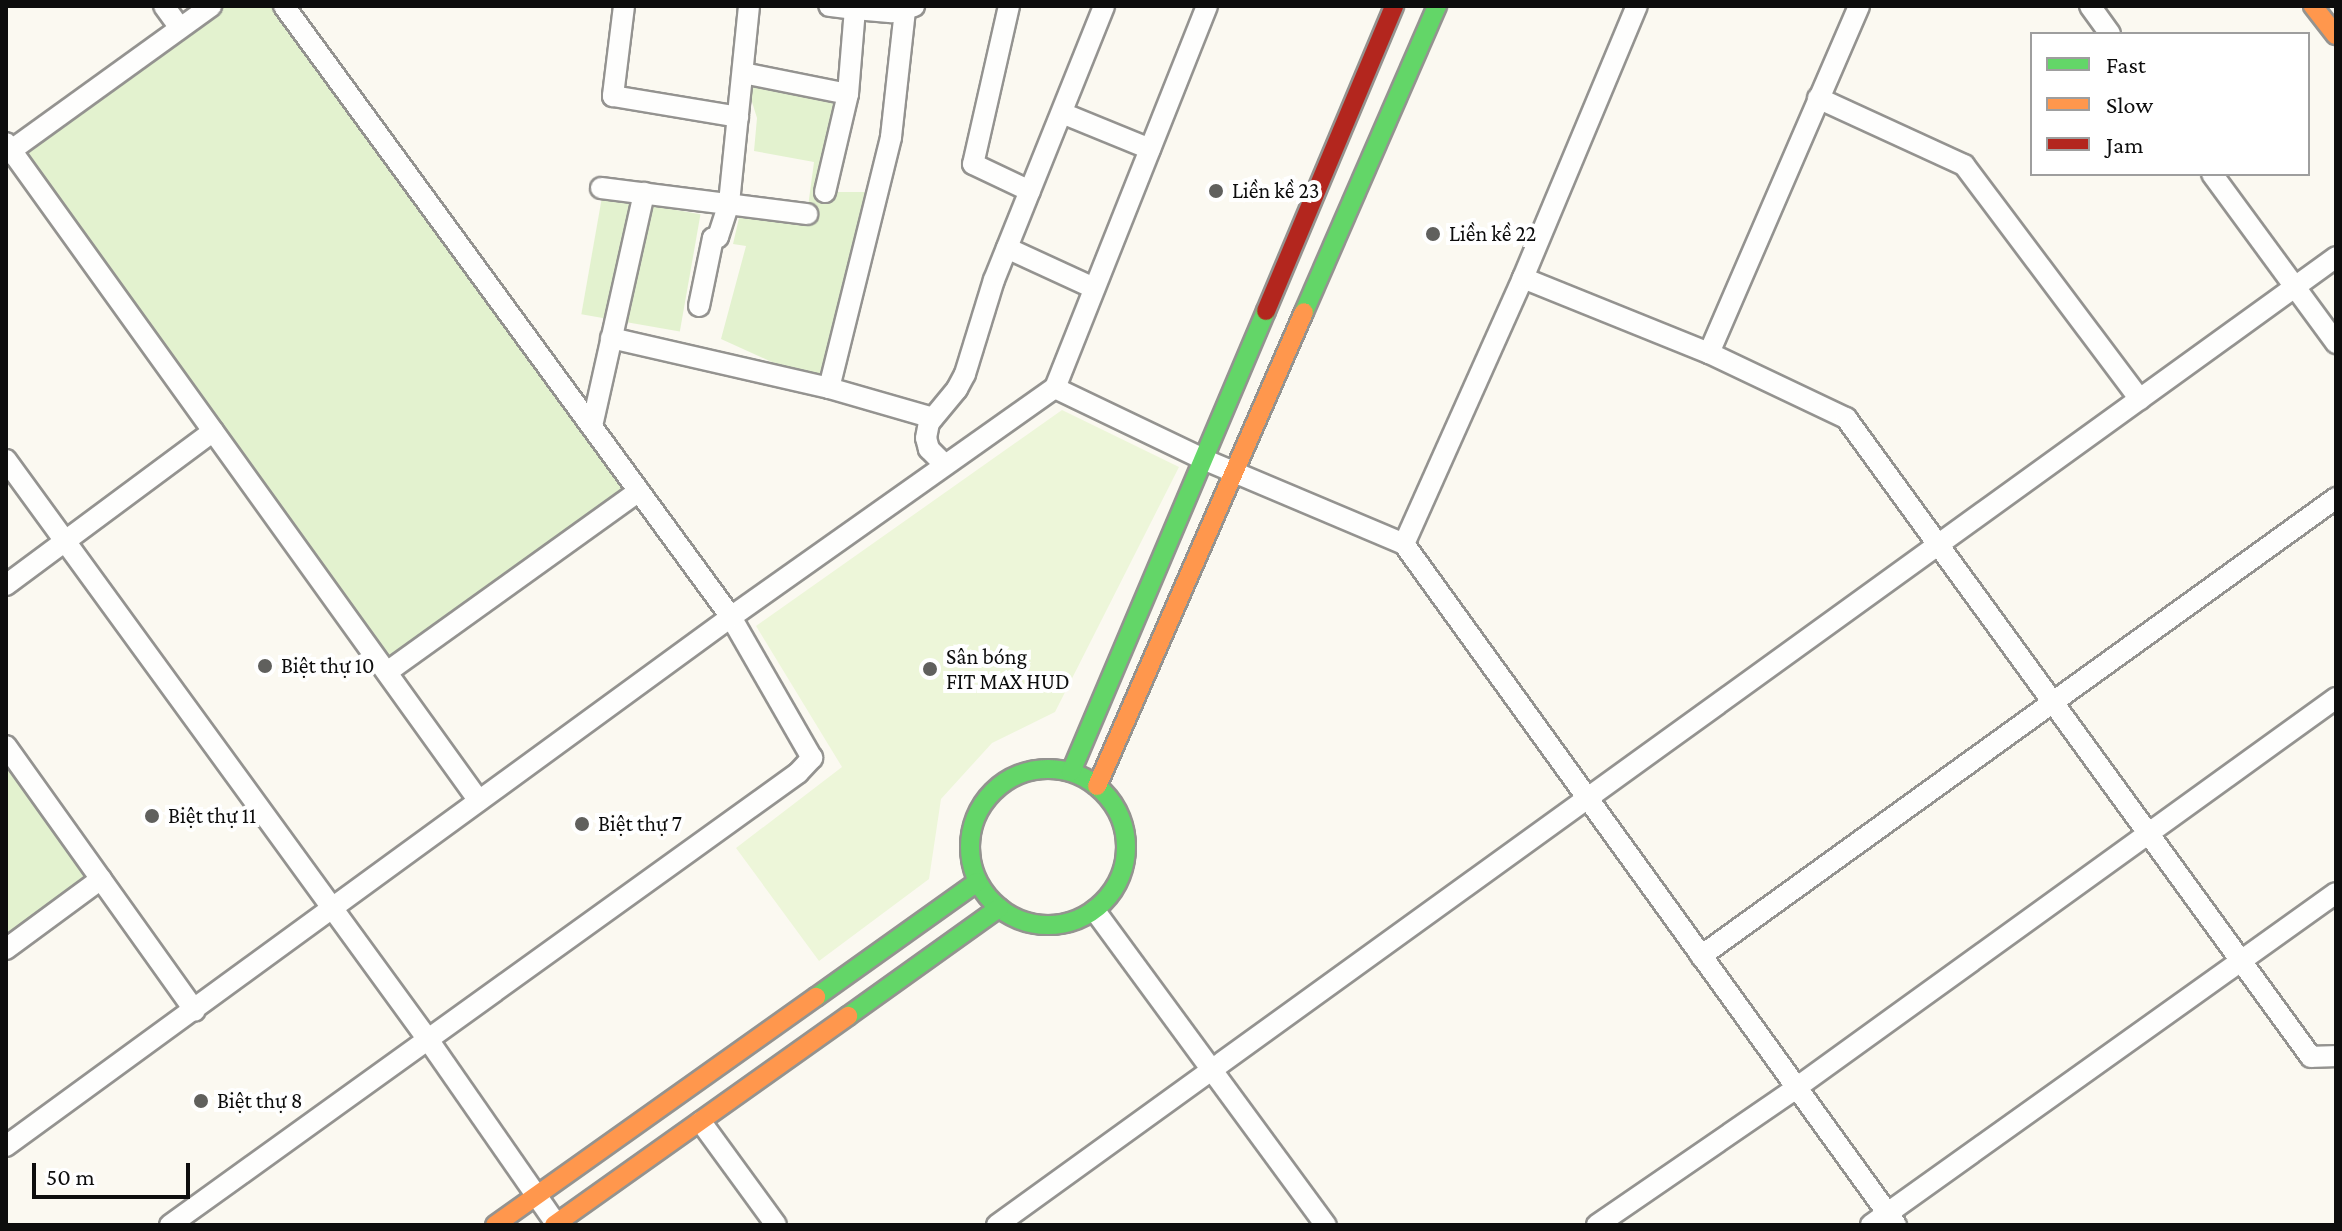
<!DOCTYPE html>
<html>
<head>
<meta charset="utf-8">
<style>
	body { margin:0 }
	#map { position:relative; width:2342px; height:1231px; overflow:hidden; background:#fbf9f1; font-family:"Crimson Pro",serif }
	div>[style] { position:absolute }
	.green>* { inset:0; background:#e3f2cf; transform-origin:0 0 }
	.pitch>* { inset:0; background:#edf6d9 }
	.roads { filter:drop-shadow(2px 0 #949390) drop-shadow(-2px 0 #949390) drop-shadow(0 2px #949390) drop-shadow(0 -2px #949390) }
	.street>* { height:20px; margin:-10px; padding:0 10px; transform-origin:10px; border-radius:10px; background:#fefefd }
	.fast>* { height:18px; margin:-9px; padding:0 9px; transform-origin:9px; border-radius:9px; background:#63d668 }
	.fast>.ring { margin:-9px; padding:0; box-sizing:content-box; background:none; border:18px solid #63d668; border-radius:50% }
	.slow>* { height:18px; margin:-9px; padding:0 9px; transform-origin:9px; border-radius:9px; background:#ff974d }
	.jam>* { height:18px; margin:-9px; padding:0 9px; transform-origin:9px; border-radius:9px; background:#b3261e }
	.dots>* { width:22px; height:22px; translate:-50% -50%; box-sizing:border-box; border:4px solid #fff; border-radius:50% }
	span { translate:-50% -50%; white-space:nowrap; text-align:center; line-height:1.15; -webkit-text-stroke:8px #fff; paint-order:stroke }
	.poi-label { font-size:22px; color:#0d0d0d }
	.left { translate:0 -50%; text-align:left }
	.frame { position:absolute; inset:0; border:8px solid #0d0d0d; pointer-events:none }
	.legend { position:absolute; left:2030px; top:32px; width:280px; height:144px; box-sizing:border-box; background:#fff; border:2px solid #9e9e9e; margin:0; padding:10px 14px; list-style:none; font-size:24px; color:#0d0d0d }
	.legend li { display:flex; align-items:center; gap:16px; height:40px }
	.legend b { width:40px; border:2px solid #9e9e9e }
	.scale { position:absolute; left:32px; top:1163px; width:158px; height:36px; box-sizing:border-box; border:4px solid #0d0d0d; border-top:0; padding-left:10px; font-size:24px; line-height:28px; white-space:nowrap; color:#0d0d0d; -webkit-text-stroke:6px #fff; paint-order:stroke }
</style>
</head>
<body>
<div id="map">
	<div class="green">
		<i style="clip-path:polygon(211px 6px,284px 6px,639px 491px,387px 672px,11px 150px)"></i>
		<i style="clip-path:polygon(743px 73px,848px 94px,826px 192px,876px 192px,829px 388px,721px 339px,746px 246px,733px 244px,742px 205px,807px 214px,814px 162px,754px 151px,757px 118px)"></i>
		<i style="left:602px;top:197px;width:100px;height:119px;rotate:10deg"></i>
		<i style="clip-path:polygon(6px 746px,101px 879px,6px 949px)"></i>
	</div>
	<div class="pitch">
		<i style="clip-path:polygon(1062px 410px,1179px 467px,1055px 712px,992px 743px,941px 799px,929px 879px,819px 961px,736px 848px,842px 767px,756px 626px)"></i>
	</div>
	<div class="roads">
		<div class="street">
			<i style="left:164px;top:6px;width:27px;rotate:54deg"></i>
			<i style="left:624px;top:6px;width:91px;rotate:97deg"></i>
			<i style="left:613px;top:96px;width:127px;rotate:9.5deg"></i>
			<i style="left:1009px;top:6px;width:162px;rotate:102.8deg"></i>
			<i style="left:973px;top:164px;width:63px;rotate:25.3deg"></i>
			<i style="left:2090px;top:6px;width:34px;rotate:54deg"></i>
			<i style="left:855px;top:9px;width:37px;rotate:5deg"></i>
			<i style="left:892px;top:12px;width:23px;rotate:-15deg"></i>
			<i style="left:743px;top:73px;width:107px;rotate:11.3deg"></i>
			<i style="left:1818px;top:98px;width:161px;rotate:24.7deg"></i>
			<i style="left:1964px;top:165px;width:293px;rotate:53.1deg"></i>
			<i style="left:1062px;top:113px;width:95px;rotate:22.2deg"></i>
			<i style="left:6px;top:143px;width:810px;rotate:54.29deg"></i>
			<i style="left:6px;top:154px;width:253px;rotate:-35.8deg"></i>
			<i style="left:2212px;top:174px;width:210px;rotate:53.7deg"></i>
			<i style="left:601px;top:188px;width:208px;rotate:7.2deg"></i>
			<i style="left:825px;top:192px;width:101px;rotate:-76.8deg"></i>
			<i style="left:848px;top:94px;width:85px;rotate:-85.3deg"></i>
			<i style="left:855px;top:9px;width:26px;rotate:-173deg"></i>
			<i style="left:1007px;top:248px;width:96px;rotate:24.7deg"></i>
			<i style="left:1523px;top:278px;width:201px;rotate:22deg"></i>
			<i style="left:1709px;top:353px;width:152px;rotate:25.4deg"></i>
			<i style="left:1846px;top:418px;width:790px;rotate:53.96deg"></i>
			<i style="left:2311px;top:1057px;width:25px;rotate:-2deg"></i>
			<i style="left:699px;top:306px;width:69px;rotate:-78.4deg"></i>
			<i style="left:713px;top:238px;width:5px;rotate:-11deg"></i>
			<i style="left:718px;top:237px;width:36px;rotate:-72deg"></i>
			<i style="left:729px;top:203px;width:198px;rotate:-84.2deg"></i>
			<i style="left:611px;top:338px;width:224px;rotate:12.9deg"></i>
			<i style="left:829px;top:388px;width:108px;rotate:16.1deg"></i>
			<i style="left:1709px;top:353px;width:378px;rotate:-66.6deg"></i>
			<i style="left:829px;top:388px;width:259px;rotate:-76.1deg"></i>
			<i style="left:891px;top:137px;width:127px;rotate:-83.7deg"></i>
			<i style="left:1055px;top:388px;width:164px;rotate:25.6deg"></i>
			<i style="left:1203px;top:459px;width:218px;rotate:22.9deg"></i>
			<i style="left:1404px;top:544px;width:840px;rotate:54.15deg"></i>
			<i style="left:592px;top:426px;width:239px;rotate:-77.4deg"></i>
			<i style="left:6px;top:460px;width:719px;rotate:53.94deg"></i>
			<i style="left:429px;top:1041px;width:224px;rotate:55.2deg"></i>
			<i style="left:945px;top:465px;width:23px;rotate:-135deg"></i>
			<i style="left:929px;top:449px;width:11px;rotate:-105deg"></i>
			<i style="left:926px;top:438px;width:15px;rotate:-79deg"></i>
			<i style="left:929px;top:423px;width:44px;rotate:-50.5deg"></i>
			<i style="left:957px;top:389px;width:17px;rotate:-62deg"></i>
			<i style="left:965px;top:374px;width:98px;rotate:-72.9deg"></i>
			<i style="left:994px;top:280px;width:295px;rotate:-68.1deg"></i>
			<i style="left:1404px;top:544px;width:291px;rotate:-65.9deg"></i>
			<i style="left:1523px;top:278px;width:295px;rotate:-67.3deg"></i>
			<i style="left:6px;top:585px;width:258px;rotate:-36.6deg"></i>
			<i style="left:387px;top:672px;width:310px;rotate:-35.7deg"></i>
			<i style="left:6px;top:746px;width:325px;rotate:54.5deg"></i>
			<i style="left:1095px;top:911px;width:390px;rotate:53.7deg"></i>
			<i style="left:6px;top:949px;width:118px;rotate:-36.4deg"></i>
			<i style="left:1701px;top:956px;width:783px;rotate:-35.8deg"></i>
			<i style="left:701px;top:1122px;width:127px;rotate:53.9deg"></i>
			<i style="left:6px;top:1146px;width:897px;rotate:-36.12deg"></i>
			<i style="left:731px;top:617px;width:397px;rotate:-35.3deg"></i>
			<i style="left:1055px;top:388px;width:411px;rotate:-68.3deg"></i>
			<i style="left:170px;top:1225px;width:774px;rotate:-35.74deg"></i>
			<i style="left:798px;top:773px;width:21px;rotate:-47deg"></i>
			<i style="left:812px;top:758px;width:163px;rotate:-119.9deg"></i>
			<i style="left:731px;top:617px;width:757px;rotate:-126.19deg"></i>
			<i style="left:997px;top:1225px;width:1652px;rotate:-35.86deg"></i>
			<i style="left:1597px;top:1225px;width:242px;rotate:-34.5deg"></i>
			<i style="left:1796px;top:1088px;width:666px;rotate:-35.84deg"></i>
			<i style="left:1871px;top:1225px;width:571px;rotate:-35.53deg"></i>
		</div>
		<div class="fast">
			<i style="left:1304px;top:312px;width:334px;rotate:-66.5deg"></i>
			<i class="ring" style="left:970px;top:769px;width:138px;height:138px"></i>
			<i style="left:1071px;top:772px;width:501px;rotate:-67.07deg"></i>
			<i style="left:816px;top:997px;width:198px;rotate:-35.5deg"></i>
			<i style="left:848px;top:1016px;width:186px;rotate:-35.6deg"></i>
		</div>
		<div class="slow">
			<i style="left:2313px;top:6px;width:37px;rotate:52deg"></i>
			<i style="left:1097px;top:786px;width:517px;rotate:-66.41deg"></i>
			<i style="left:495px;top:1225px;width:394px;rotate:-35.4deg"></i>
			<i style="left:554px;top:1225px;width:361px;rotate:-35.4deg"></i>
		</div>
		<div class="jam">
			<i style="left:1266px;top:311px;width:331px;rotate:-67.2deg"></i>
		</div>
	</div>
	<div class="dots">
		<i style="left:1216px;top:191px;background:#60605d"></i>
		<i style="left:1433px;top:234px;background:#60605d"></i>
		<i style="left:265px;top:666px;background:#60605d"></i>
		<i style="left:930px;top:669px;background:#60605d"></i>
		<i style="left:152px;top:816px;background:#60605d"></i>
		<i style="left:582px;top:824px;background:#60605d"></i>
		<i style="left:201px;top:1101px;background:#60605d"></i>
	</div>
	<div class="poi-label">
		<span class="left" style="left:1232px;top:191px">Liền kề 23</span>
		<span class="left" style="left:1449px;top:234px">Liền kề 22</span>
		<span class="left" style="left:946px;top:669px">Sân bóng<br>FIT MAX HUD</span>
		<span class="left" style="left:281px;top:666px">Biệt thự 10</span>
		<span class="left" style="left:168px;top:816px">Biệt thự 11</span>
		<span class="left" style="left:598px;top:824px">Biệt thự 7</span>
		<span class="left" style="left:217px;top:1101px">Biệt thự 8</span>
	</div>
	<div class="frame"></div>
	<ul class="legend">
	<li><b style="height:10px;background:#63d668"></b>Fast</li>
	<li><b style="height:10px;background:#ff974d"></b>Slow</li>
	<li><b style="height:10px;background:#b3261e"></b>Jam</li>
	</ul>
	<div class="scale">50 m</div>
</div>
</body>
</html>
